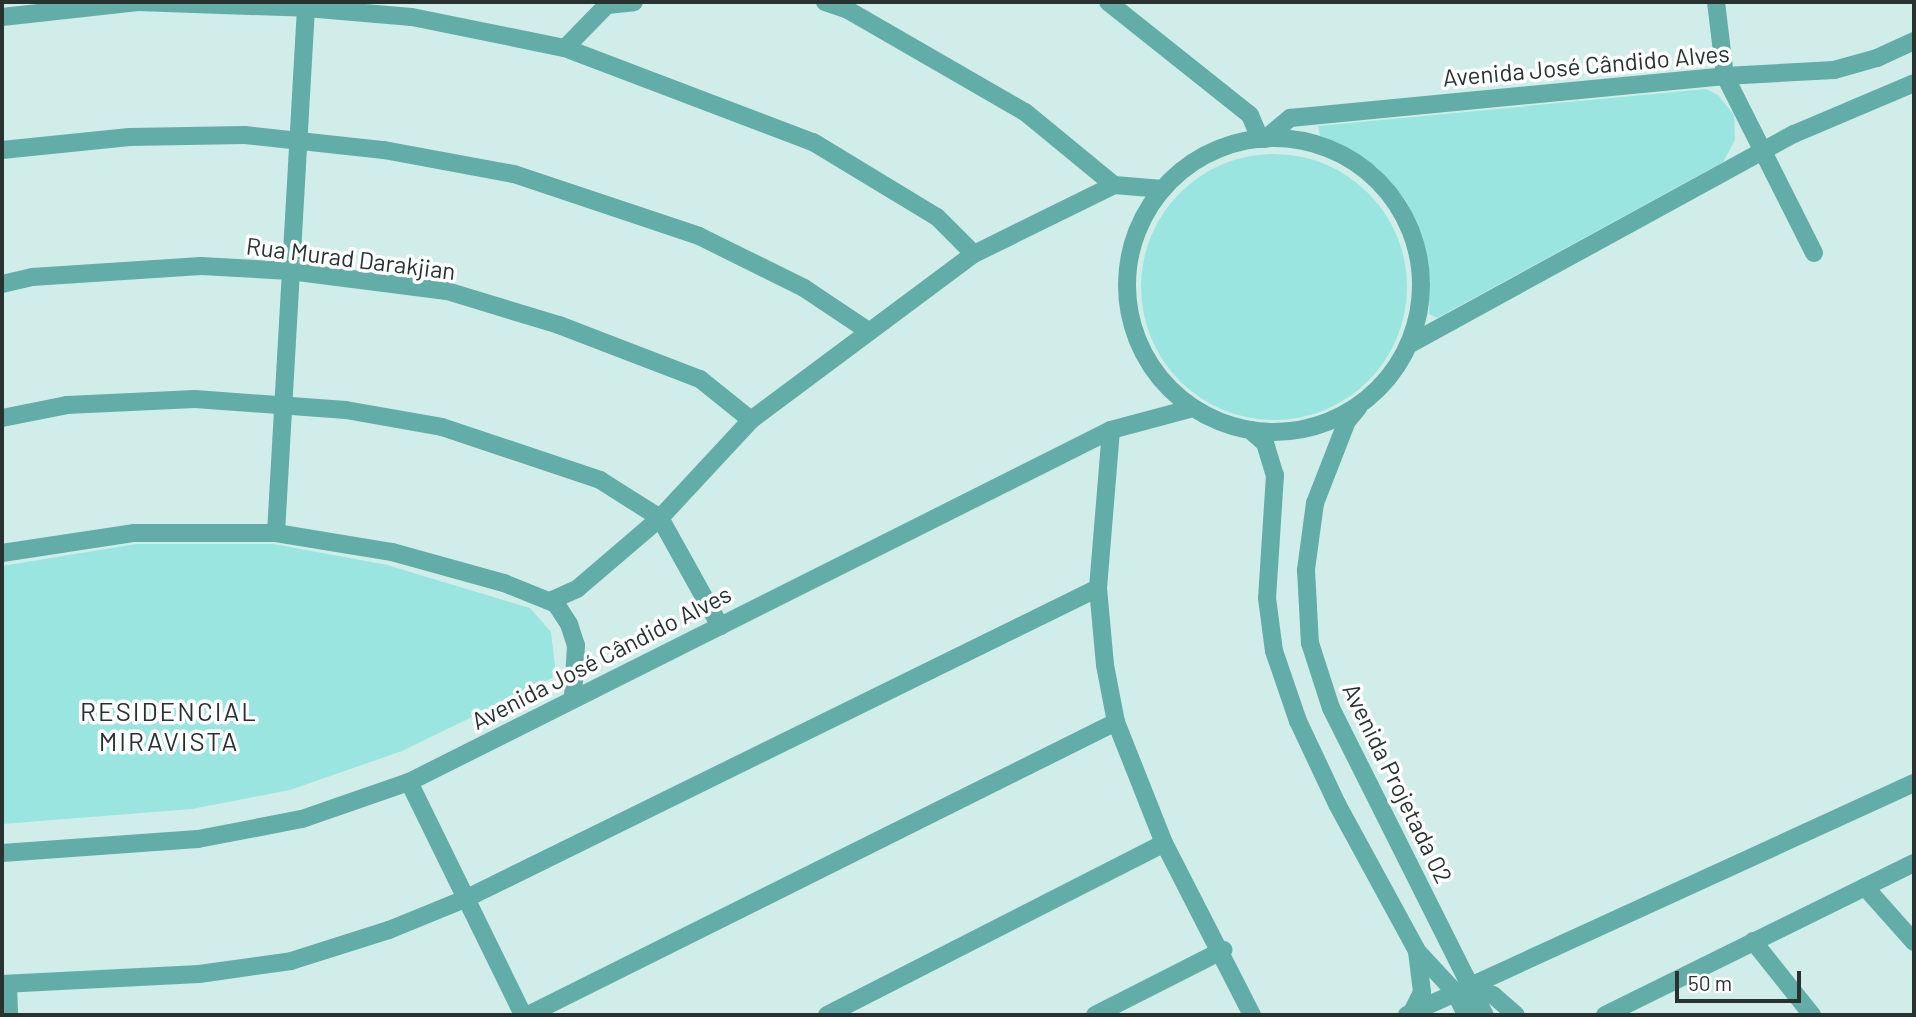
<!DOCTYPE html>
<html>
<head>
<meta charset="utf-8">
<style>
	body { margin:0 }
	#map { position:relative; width:1916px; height:1017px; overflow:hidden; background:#d1edea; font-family:Barlow,sans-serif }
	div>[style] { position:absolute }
	.green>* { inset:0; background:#9ae5df }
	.round { border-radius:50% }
	.minor>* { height:18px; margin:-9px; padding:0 9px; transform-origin:9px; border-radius:9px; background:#62ada7 }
	.minor>.ring { margin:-9px; padding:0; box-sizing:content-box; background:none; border:18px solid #62ada7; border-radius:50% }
	span { translate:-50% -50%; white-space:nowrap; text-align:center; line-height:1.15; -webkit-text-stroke:7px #fff; paint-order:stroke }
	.street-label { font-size:24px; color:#273231 }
	.neighbourhood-label { font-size:26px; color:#273231; letter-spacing:2px }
	.frame { position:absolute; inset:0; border:4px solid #273231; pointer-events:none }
	.scale { position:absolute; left:1675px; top:971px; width:126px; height:32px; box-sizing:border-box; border:4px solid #273231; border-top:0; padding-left:9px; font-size:21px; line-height:24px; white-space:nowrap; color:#273231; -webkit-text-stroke:5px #fff; paint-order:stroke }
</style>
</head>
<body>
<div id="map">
	<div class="green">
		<i style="clip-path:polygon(1706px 89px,1718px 95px,1734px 115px,1735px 140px,1723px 162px,1437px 318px,1429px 314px,1430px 281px,1423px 238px,1405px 199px,1376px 167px,1320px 136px,1318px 126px)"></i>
		<i class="round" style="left:1141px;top:154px;width:266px;height:266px"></i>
		<i style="clip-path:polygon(136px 544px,274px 544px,387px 565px,530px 608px,551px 632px,555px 666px,552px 678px,402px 751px,290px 790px,192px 809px,2px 824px,2px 566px)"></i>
	</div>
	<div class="minor">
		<i style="left:825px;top:2px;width:24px;rotate:19deg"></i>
		<i style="left:848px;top:10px;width:204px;rotate:30deg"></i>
		<i style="left:1025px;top:112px;width:115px;rotate:39.4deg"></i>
		<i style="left:1108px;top:2px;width:181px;rotate:38.5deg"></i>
		<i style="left:1250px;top:115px;width:26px;rotate:67deg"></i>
		<i style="left:1716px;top:2px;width:75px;rotate:83.1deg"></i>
		<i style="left:1725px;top:76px;width:198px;rotate:63.3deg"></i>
		<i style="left:2px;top:17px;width:137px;rotate:-6.3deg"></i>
		<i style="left:138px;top:2px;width:168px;rotate:2deg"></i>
		<i style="left:306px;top:8px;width:106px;rotate:4.9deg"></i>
		<i style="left:412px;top:17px;width:156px;rotate:11.5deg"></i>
		<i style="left:565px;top:48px;width:265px;rotate:20.8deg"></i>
		<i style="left:813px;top:142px;width:145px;rotate:31.2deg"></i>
		<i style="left:937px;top:217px;width:52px;rotate:45deg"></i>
		<i style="left:565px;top:48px;width:60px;rotate:-45.7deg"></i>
		<i style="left:607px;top:5px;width:27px;rotate:-6deg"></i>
		<i class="ring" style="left:1127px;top:138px;width:276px;height:276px"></i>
		<i style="left:1265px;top:139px;width:33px;rotate:-40deg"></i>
		<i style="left:1290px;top:118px;width:437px;rotate:-5.5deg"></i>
		<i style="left:1725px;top:76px;width:109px;rotate:-3.2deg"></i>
		<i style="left:1834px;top:70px;width:45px;rotate:-15.6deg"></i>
		<i style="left:1877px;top:58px;width:41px;rotate:-24.7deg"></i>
		<i style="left:2px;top:150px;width:128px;rotate:-5.8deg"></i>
		<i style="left:129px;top:137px;width:116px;rotate:-1deg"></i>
		<i style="left:245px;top:135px;width:140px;rotate:6.2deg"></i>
		<i style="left:384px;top:150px;width:132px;rotate:10.5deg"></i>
		<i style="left:514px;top:174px;width:195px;rotate:18.5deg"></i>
		<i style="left:699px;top:236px;width:117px;rotate:26.3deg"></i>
		<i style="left:804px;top:288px;width:76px;rotate:33.7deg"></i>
		<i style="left:2px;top:284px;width:31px;rotate:-13deg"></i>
		<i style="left:32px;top:277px;width:169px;rotate:-3.7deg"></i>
		<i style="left:201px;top:266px;width:89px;rotate:3.2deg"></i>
		<i style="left:290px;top:271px;width:158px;rotate:7.3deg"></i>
		<i style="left:447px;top:291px;width:117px;rotate:16.9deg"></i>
		<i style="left:559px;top:325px;width:151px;rotate:21deg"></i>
		<i style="left:700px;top:379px;width:65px;rotate:38.8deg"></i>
		<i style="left:1410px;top:344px;width:438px;rotate:-28.7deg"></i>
		<i style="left:1794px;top:134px;width:130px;rotate:-23deg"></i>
		<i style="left:1358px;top:408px;width:17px;rotate:130deg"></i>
		<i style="left:1347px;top:421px;width:88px;rotate:111.3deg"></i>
		<i style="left:1315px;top:503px;width:68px;rotate:97.7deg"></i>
		<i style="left:1306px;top:570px;width:73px;rotate:86.9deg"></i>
		<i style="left:1310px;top:643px;width:68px;rotate:72.1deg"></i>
		<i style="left:1331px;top:708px;width:343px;rotate:63.4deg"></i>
		<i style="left:2px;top:418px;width:66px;rotate:-11.3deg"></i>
		<i style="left:67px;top:405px;width:128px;rotate:-2.7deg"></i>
		<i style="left:195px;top:399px;width:151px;rotate:4.2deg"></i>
		<i style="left:346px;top:410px;width:97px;rotate:10deg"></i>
		<i style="left:442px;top:427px;width:167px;rotate:18.5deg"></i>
		<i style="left:600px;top:480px;width:71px;rotate:32.3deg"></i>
		<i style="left:660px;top:518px;width:124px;rotate:60.9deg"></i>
		<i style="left:1111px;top:430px;width:159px;rotate:94.7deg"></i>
		<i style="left:1098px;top:588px;width:77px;rotate:84.8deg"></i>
		<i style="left:1105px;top:665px;width:58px;rotate:79.1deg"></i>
		<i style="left:1116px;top:722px;width:130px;rotate:68.4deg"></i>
		<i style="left:1164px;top:843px;width:193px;rotate:62.9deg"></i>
		<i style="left:1250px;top:430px;width:20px;rotate:41deg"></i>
		<i style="left:1265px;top:443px;width:34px;rotate:73deg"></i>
		<i style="left:1275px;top:475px;width:123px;rotate:93.7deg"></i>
		<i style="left:1267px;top:598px;width:53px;rotate:82.5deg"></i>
		<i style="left:1274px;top:651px;width:74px;rotate:71.1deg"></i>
		<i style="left:1298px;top:721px;width:92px;rotate:64.8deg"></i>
		<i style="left:1337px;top:804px;width:167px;rotate:61.4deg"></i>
		<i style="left:1417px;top:951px;width:56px;rotate:47.2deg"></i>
		<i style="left:1455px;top:992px;width:25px;rotate:64deg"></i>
		<i style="left:276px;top:533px;width:526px;rotate:-86.73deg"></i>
		<i style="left:2px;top:553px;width:134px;rotate:-8.6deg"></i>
		<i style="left:134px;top:533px;width:142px"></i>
		<i style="left:276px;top:533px;width:118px;rotate:9.3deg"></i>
		<i style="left:392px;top:552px;width:116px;rotate:15.5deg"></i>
		<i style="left:504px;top:583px;width:56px;rotate:22deg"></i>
		<i style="left:556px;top:604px;width:24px;rotate:57deg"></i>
		<i style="left:569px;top:624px;width:23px;rotate:72deg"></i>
		<i style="left:576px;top:646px;width:51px;rotate:93.4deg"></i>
		<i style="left:550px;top:601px;width:30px;rotate:-24deg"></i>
		<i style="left:577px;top:589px;width:109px;rotate:-40.5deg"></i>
		<i style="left:660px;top:518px;width:134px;rotate:-47.1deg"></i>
		<i style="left:751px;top:420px;width:278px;rotate:-36.7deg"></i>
		<i style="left:974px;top:254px;width:156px;rotate:-26.2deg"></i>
		<i style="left:1114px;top:185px;width:49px;rotate:4.7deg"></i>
		<i style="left:409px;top:782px;width:259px;rotate:63.9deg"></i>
		<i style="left:2px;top:853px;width:196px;rotate:-4.1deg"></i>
		<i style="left:198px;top:839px;width:106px;rotate:-10.9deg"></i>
		<i style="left:302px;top:819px;width:113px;rotate:-19.1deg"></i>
		<i style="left:409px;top:782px;width:785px;rotate:-26.63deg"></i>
		<i style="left:1111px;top:430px;width:85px;rotate:-15deg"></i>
		<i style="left:1865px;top:887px;width:74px;rotate:48.3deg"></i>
		<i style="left:1753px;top:941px;width:95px;rotate:51.4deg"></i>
		<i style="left:2px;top:984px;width:197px;rotate:-2.9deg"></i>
		<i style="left:199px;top:974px;width:93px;rotate:-8deg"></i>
		<i style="left:291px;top:961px;width:103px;rotate:-17.6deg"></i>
		<i style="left:389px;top:930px;width:82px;rotate:-22.2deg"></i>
		<i style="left:465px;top:899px;width:705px;rotate:-26.17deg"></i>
		<i style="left:8px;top:984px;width:31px;rotate:88deg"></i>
		<i style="left:1469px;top:986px;width:26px;rotate:21deg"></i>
		<i style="left:1493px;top:995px;width:30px;rotate:41deg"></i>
		<i style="left:1412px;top:1012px;width:22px;rotate:-63deg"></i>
		<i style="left:1422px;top:992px;width:41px;rotate:-97deg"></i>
		<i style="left:528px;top:1015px;width:657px;rotate:-26.49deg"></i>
		<i style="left:827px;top:1015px;width:378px;rotate:-27deg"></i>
		<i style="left:1095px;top:1015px;width:144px;rotate:-26.9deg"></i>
		<i style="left:1407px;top:1015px;width:558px;rotate:-24.59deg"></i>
		<i style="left:1605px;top:1015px;width:344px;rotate:-26.2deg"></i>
	</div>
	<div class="street-label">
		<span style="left:1586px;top:65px;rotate:-5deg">Avenida José Cândido Alves</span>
		<span style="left:351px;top:258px;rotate:7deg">Rua Murad Darakjian</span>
		<span style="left:601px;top:657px;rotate:-27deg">Avenida José Cândido Alves</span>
		<span style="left:1398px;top:783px;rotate:64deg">Avenida Projetada 02</span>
	</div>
	<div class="neighbourhood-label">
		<span style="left:169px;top:726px">RESIDENCIAL<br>MIRAVISTA</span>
	</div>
	<div class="frame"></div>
	<div class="scale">50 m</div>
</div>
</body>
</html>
